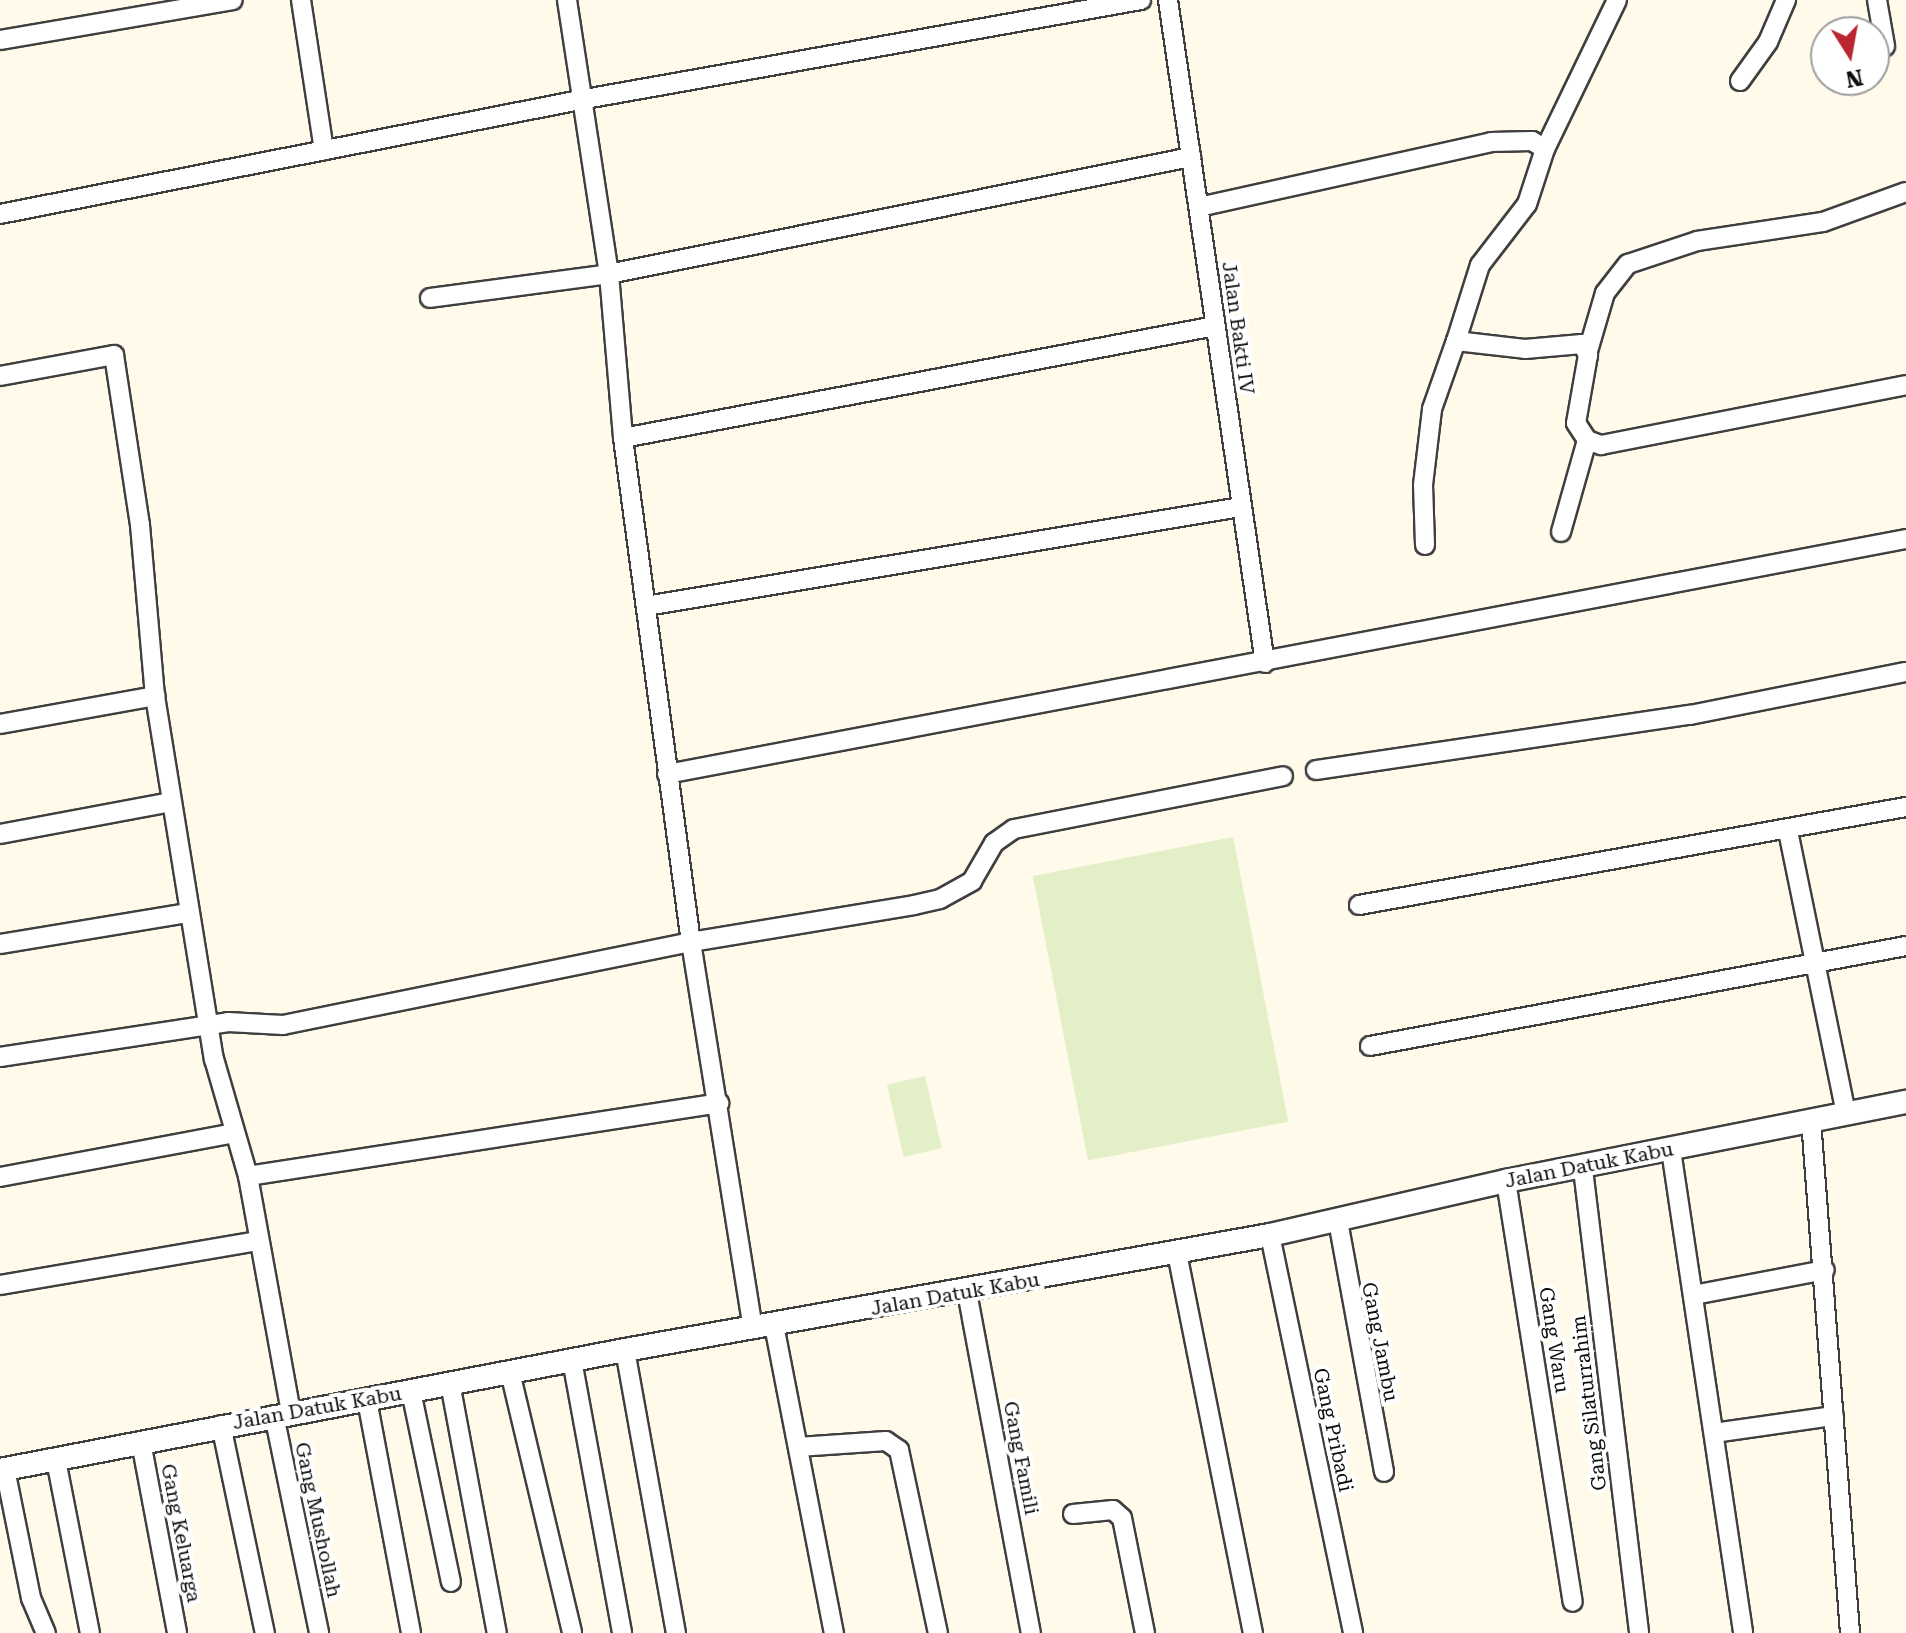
<!DOCTYPE html>
<html>
<head>
<meta charset="utf-8">
<style>
	body { margin:0 }
	#map { position:relative; width:1906px; height:1633px; overflow:hidden; background:#fffaea; font-family:"Roboto Serif",serif }
	div>[style] { position:absolute }
	.pitch>* { inset:0; background:#e2efc7; transform-origin:0 0 }
	.roads { filter:drop-shadow(2px 0 #3f3f3f) drop-shadow(-2px 0 #3f3f3f) drop-shadow(0 2px #3f3f3f) drop-shadow(0 -2px #3f3f3f) }
	.minor>* { height:18px; margin:-9px; padding:0 9px; transform-origin:9px; border-radius:9px; background:#fff }
	.tertiary>* { height:22px; margin:-11px; padding:0 11px; transform-origin:11px; border-radius:11px; background:#fff }
	span { translate:-50% -50%; white-space:nowrap; text-align:center; line-height:1.15; -webkit-text-stroke:8px #fff; paint-order:stroke }
	.street-label { font-size:20px; color:#0c0c0c }
	.north { position:absolute; left:1810px; top:16px; width:80px; height:80px; box-sizing:border-box; background:#fff; border:2px solid #9e9e9e; border-radius:50%; rotate:169deg; font-size:22px; font-weight:700; line-height:32px; text-align:center; color:#0c0c0c }
	.north::after { content:''; display:block; margin:auto; width:28px; height:36px; background:#ba2530; clip-path:polygon(50% 0,100% 100%,50% 72%,0 100%) }
</style>
</head>
<body>
<div id="map">
	<div class="pitch">
		<i style="left:1233px;top:837px;width:290px;height:204px;rotate:79deg"></i>
		<i style="left:925px;top:1076px;width:74px;height:39px;rotate:77deg"></i>
	</div>
	<div class="roads">
		<div class="minor">
			<i style="left:301px;top:0;width:152px;rotate:81.3deg"></i>
			<i style="left:567px;top:0;width:277px;rotate:81.3deg"></i>
			<i style="left:609px;top:274px;width:165px;rotate:85.1deg"></i>
			<i style="left:623px;top:438px;width:509px;rotate:82.32deg"></i>
			<i style="left:691px;top:942px;width:392px;rotate:80.9deg"></i>
			<i style="left:1168px;top:0;width:670px;rotate:81.68deg"></i>
			<i style="left:1617px;top:0;width:165px;rotate:115.8deg"></i>
			<i style="left:1545px;top:149px;width:58px;rotate:108.1deg"></i>
			<i style="left:1527px;top:204px;width:77px;rotate:127.6deg"></i>
			<i style="left:1480px;top:265px;width:80px;rotate:107.5deg"></i>
			<i style="left:1456px;top:341px;width:69px;rotate:6.6deg"></i>
			<i style="left:1525px;top:349px;width:57px;rotate:-5deg"></i>
			<i style="left:1582px;top:344px;width:13px;rotate:61deg"></i>
			<i style="left:1588px;top:355px;width:69px;rotate:100deg"></i>
			<i style="left:1576px;top:423px;width:20px;rotate:57deg"></i>
			<i style="left:1587px;top:440px;width:15px;rotate:20deg"></i>
			<i style="left:1601px;top:445px;width:311px;rotate:-11.1deg"></i>
			<i style="left:1877px;top:0;width:47px;rotate:80.1deg"></i>
			<i style="left:0;top:40px;width:236px;rotate:-9.7deg"></i>
			<i style="left:1740px;top:81px;width:48px;rotate:-54.3deg"></i>
			<i style="left:1768px;top:42px;width:46px;rotate:-66.8deg"></i>
			<i style="left:1199px;top:207px;width:299px;rotate:-12.5deg"></i>
			<i style="left:1491px;top:142px;width:41px;rotate:-1.4deg"></i>
			<i style="left:1532px;top:141px;width:15px;rotate:32deg"></i>
			<i style="left:0;top:214px;width:596px;rotate:-11.12deg"></i>
			<i style="left:585px;top:99px;width:565px;rotate:-10.1deg"></i>
			<i style="left:430px;top:298px;width:181px;rotate:-7.6deg"></i>
			<i style="left:609px;top:274px;width:594px;rotate:-11.37deg"></i>
			<i style="left:1588px;top:351px;width:60px;rotate:-73.7deg"></i>
			<i style="left:1605px;top:293px;width:37px;rotate:-52deg"></i>
			<i style="left:1628px;top:264px;width:73px;rotate:-18.4deg"></i>
			<i style="left:1697px;top:241px;width:127px;rotate:-8.6deg"></i>
			<i style="left:1823px;top:222px;width:88px;rotate:-19.9deg"></i>
			<i style="left:0;top:376px;width:116px;rotate:-10.4deg"></i>
			<i style="left:114px;top:355px;width:172px;rotate:81.3deg"></i>
			<i style="left:140px;top:525px;width:172px;rotate:85deg"></i>
			<i style="left:623px;top:438px;width:603px;rotate:-10.71deg"></i>
			<i style="left:1561px;top:532px;width:96px;rotate:-74.2deg"></i>
			<i style="left:1425px;top:545px;width:60px;rotate:-91.9deg"></i>
			<i style="left:1423px;top:485px;width:77px;rotate:-83.2deg"></i>
			<i style="left:1432px;top:409px;width:72px;rotate:-70.6deg"></i>
			<i style="left:646px;top:606px;width:603px;rotate:-9.45deg"></i>
			<i style="left:0;top:724px;width:158px;rotate:-10.2deg"></i>
			<i style="left:155px;top:696px;width:368px;rotate:80.8deg"></i>
			<i style="left:214px;top:1059px;width:122px;rotate:73.8deg"></i>
			<i style="left:248px;top:1176px;width:240px;rotate:79.7deg"></i>
			<i style="left:1316px;top:770px;width:378px;rotate:-8.4deg"></i>
			<i style="left:1690px;top:715px;width:220px;rotate:-11.3deg"></i>
			<i style="left:667px;top:774px;width:1261px;rotate:-10.74deg"></i>
			<i style="left:1788px;top:831px;width:288px;rotate:78.4deg"></i>
			<i style="left:0;top:834px;width:174px;rotate:-10.6deg"></i>
			<i style="left:1359px;top:905px;width:556px;rotate:-10.16deg"></i>
			<i style="left:0;top:944px;width:191px;rotate:-9.4deg"></i>
			<i style="left:1370px;top:1046px;width:545px;rotate:-10.57deg"></i>
			<i style="left:0;top:1057px;width:231px;rotate:-8.7deg"></i>
			<i style="left:228px;top:1022px;width:55px;rotate:3.1deg"></i>
			<i style="left:283px;top:1025px;width:416px;rotate:-11.5deg"></i>
			<i style="left:691px;top:942px;width:226px;rotate:-9.4deg"></i>
			<i style="left:914px;top:905px;width:27px;rotate:-13deg"></i>
			<i style="left:940px;top:899px;width:37px;rotate:-29deg"></i>
			<i style="left:972px;top:881px;width:44px;rotate:-59.9deg"></i>
			<i style="left:994px;top:843px;width:24px;rotate:-35deg"></i>
			<i style="left:1014px;top:829px;width:274px;rotate:-11.1deg"></i>
			<i style="left:1811px;top:1120px;width:514px;rotate:85.65deg"></i>
			<i style="left:1671px;top:1150px;width:488px;rotate:81.5deg"></i>
			<i style="left:1583px;top:1169px;width:467px;rotate:83.1deg"></i>
			<i style="left:248px;top:1176px;width:477px;rotate:-8.8deg"></i>
			<i style="left:0;top:1177px;width:238px;rotate:-10.6deg"></i>
			<i style="left:1506px;top:1181px;width:426px;rotate:81deg"></i>
			<i style="left:1338px;top:1221px;width:255px;rotate:79.6deg"></i>
			<i style="left:1270px;top:1235px;width:407px;rotate:78.2deg"></i>
			<i style="left:1177px;top:1253px;width:388px;rotate:78.7deg"></i>
			<i style="left:0;top:1285px;width:262px;rotate:-9.7deg"></i>
			<i style="left:967px;top:1292px;width:347px;rotate:79.4deg"></i>
			<i style="left:1694px;top:1295px;width:133px;rotate:-10.8deg"></i>
			<i style="left:774px;top:1325px;width:314px;rotate:79deg"></i>
			<i style="left:625px;top:1350px;width:288px;rotate:79.8deg"></i>
			<i style="left:572px;top:1360px;width:278px;rotate:79.6deg"></i>
			<i style="left:510px;top:1372px;width:268px;rotate:76.6deg"></i>
			<i style="left:450px;top:1383px;width:254px;rotate:79.4deg"></i>
			<i style="left:411px;top:1391px;width:195px;rotate:78.2deg"></i>
			<i style="left:367px;top:1400px;width:237px;rotate:79.3deg"></i>
			<i style="left:274px;top:1415px;width:223px;rotate:78.3deg"></i>
			<i style="left:221px;top:1425px;width:213px;rotate:78.1deg"></i>
			<i style="left:1714px;top:1433px;width:121px;rotate:-8.1deg"></i>
			<i style="left:141px;top:1442px;width:194px;rotate:79.3deg"></i>
			<i style="left:798px;top:1447px;width:88px;rotate:-3.9deg"></i>
			<i style="left:886px;top:1441px;width:16px;rotate:35deg"></i>
			<i style="left:899px;top:1450px;width:187px;rotate:78deg"></i>
			<i style="left:56px;top:1460px;width:176px;rotate:78.9deg"></i>
			<i style="left:5px;top:1469px;width:132px;rotate:78.6deg"></i>
			<i style="left:31px;top:1598px;width:38px;rotate:67deg"></i>
			<i style="left:1073px;top:1514px;width:40px;rotate:-5.7deg"></i>
			<i style="left:1113px;top:1510px;width:12px;rotate:42deg"></i>
			<i style="left:1122px;top:1518px;width:117px;rotate:78.7deg"></i>
		</div>
		<div class="tertiary">
			<i style="left:0;top:1470px;width:636px;rotate:-10.87deg"></i>
			<i style="left:625px;top:1350px;width:655px;rotate:-10.11deg"></i>
			<i style="left:1270px;top:1235px;width:242px;rotate:-12.9deg"></i>
			<i style="left:1506px;top:1181px;width:408px;rotate:-11.2deg"></i>
		</div>
	</div>
	<div class="street-label">
		<span style="left:1238px;top:328px;rotate:82deg">Jalan Bakti IV</span>
		<span style="left:1589px;top:1165px;rotate:-11deg">Jalan Datuk Kabu</span>
		<span style="left:955px;top:1294px;rotate:-10deg">Jalan Datuk Kabu</span>
		<span style="left:1554px;top:1340px;rotate:81deg">Gang Waru</span>
		<span style="left:1380px;top:1342px;rotate:79deg">Gang Jambu</span>
		<span style="left:1589px;top:1403px;rotate:-97deg">Gang Silaturrahim</span>
		<span style="left:317px;top:1408px;rotate:-10deg">Jalan Datuk Kabu</span>
		<span style="left:1333px;top:1430px;rotate:78deg">Gang Pribadi</span>
		<span style="left:1021px;top:1458px;rotate:79deg">Gang Famili</span>
		<span style="left:318px;top:1520px;rotate:78deg">Gang Mushollah</span>
		<span style="left:181px;top:1533px;rotate:79deg">Gang Keluarga</span>
	</div>
	<div class="north">N</div>
</div>
</body>
</html>
